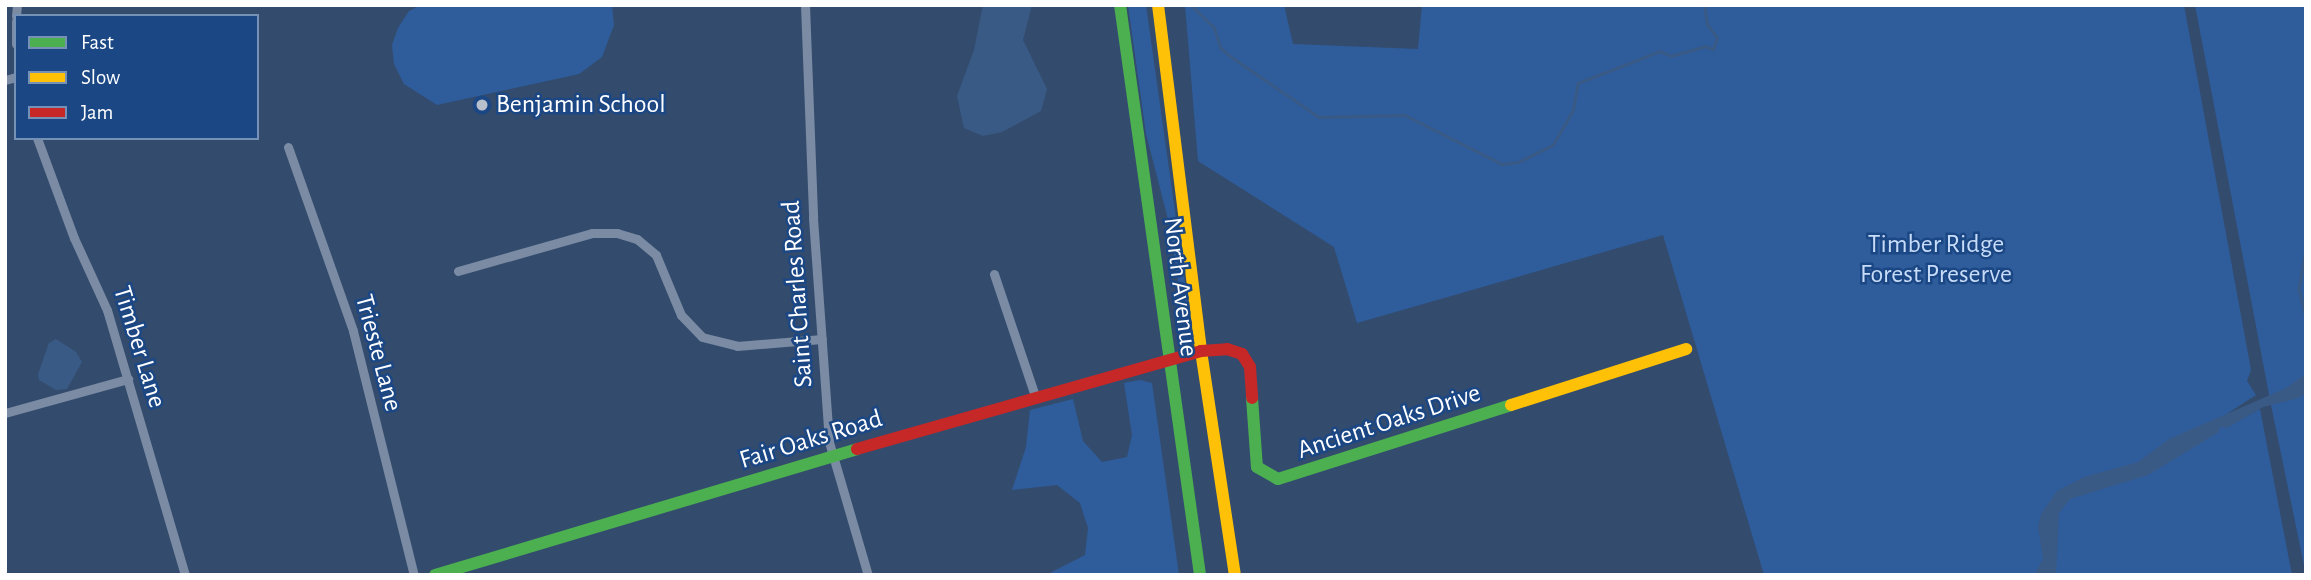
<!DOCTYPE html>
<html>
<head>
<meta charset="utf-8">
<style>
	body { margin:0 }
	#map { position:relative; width:2311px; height:580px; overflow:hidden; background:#334b6d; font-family:"Alegreya Sans",sans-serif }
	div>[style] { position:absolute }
	.green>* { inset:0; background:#2f5d9c }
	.water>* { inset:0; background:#3a5a86 }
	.stream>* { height:2.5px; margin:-1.25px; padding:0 1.25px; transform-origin:1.25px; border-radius:1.25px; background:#3a5a86 }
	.street>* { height:9px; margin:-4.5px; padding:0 4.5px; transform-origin:4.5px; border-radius:4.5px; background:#7a8ba3 }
	.fast>* { height:12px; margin:-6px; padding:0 6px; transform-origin:6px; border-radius:6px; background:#4caf50 }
	.slow>* { height:12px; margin:-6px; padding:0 6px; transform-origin:6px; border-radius:6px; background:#ffc107 }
	.jam>* { height:12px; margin:-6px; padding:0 6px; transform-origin:6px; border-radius:6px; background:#c62828 }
	.dots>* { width:19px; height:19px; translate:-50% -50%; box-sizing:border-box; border:4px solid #1b4785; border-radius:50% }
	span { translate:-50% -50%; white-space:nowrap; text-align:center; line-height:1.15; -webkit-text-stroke:5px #1b4785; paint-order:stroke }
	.poi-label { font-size:26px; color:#fff }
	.left { translate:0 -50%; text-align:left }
	.park-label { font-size:26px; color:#c7dcf8 }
	.street-label { font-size:26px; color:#fff }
	.frame { position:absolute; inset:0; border:7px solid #fff; pointer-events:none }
	.legend { position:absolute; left:14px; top:14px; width:245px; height:126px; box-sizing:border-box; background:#1b4785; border:2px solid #7691b6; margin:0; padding:9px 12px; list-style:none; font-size:21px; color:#fff }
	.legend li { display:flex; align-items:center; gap:14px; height:35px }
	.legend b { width:35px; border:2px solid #7691b6 }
</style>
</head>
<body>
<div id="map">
	<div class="green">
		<i style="clip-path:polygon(421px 5px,612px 5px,614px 25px,602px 57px,579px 74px,437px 105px,404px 84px,394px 64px,392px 45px,398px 28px,409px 11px)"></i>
		<i style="clip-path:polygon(1128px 5px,1146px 5px,1189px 311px,1184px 320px,1169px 223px,1146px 134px)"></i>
		<i style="clip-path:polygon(1185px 5px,1284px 5px,1293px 44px,1418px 49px,1422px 5px,2184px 5px,2251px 370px,2247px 381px,2256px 395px,2228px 413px,2236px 422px,2260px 409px,2292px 575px,1764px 575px,1663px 235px,1357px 323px,1334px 247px,1198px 161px)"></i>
		<i style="clip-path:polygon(2195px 5px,2306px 5px,2306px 575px,2271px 405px)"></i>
		<i style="clip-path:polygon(1140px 380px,1152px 383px,1179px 575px,1046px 575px,1085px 555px,1088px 528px,1080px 503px,1057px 485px,1012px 490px,1026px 447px,1030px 410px,1073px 399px,1083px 441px,1102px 462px,1127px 457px,1132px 435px,1124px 383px)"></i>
	</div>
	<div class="water">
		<i style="clip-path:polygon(983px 5px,1032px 5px,1023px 40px,1047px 89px,1041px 111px,1002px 132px,983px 136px,964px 128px,957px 96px,974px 50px)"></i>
		<i style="clip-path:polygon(56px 339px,76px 352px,82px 362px,67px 389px,56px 390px,39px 380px,38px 374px,49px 343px)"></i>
		<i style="clip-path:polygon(2306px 374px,2306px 393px,2299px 398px,2263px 407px,2227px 428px,2220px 427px,2219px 432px,2148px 475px,2070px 499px,2059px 513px,2056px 575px,2034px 575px,2043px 559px,2038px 527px,2041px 514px,2057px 491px,2084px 477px,2138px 462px,2169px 439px,2284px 389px)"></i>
	</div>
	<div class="stream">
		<i style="left:1191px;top:5px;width:32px;rotate:44deg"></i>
		<i style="left:1214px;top:27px;width:22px;rotate:72deg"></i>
		<i style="left:1221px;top:48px;width:12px;rotate:42deg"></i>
		<i style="left:1230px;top:56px;width:108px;rotate:34.4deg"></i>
		<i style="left:1319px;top:117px;width:86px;rotate:-1.3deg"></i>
		<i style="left:1405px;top:115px;width:109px;rotate:26.8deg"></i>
		<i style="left:1502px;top:164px;width:16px;rotate:-7deg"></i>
		<i style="left:1518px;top:162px;width:39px;rotate:-26deg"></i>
		<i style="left:1553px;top:145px;width:40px;rotate:-60.3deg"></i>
		<i style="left:1573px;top:110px;width:27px;rotate:-80deg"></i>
		<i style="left:1578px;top:83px;width:88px;rotate:-21.3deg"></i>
		<i style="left:1660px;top:51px;width:12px;rotate:24deg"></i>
		<i style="left:1671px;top:56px;width:35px;rotate:-16deg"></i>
		<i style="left:1705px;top:46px;width:9px;rotate:21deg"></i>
		<i style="left:1713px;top:49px;width:12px;rotate:-70deg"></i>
		<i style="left:1717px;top:38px;width:17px;rotate:-126deg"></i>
		<i style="left:1707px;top:24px;width:19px;rotate:-99deg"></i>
		<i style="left:2306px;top:249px;width:41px;rotate:99.9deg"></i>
		<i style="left:2299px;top:289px;width:30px;rotate:76deg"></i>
	</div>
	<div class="street">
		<i style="left:805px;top:5px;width:213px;rotate:87.8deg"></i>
		<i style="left:813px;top:218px;width:225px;rotate:85.9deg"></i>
		<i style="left:829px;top:442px;width:139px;rotate:73.7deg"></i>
		<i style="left:16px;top:16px;width:11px;rotate:-85deg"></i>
		<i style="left:16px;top:21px;width:23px;rotate:90deg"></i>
		<i style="left:5px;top:80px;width:11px;rotate:-15deg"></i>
		<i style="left:37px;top:138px;width:107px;rotate:69.7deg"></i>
		<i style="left:74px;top:238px;width:79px;rotate:65.4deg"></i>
		<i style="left:107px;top:310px;width:276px;rotate:73.6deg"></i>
		<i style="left:288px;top:147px;width:195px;rotate:70.5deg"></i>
		<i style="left:353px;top:331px;width:252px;rotate:76deg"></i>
		<i style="left:458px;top:271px;width:139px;rotate:-15.8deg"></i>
		<i style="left:592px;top:233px;width:25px"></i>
		<i style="left:617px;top:233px;width:21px;rotate:17deg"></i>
		<i style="left:637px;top:239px;width:25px;rotate:40deg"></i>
		<i style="left:656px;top:255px;width:65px;rotate:67.4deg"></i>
		<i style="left:681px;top:315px;width:30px;rotate:46deg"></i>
		<i style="left:702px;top:337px;width:36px;rotate:14deg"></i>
		<i style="left:737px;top:346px;width:85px;rotate:-4.7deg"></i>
		<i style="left:994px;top:274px;width:129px;rotate:71.4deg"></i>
		<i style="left:5px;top:413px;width:128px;rotate:-15.5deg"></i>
	</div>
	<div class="fast">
		<i style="left:1120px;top:5px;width:576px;rotate:82.01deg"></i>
		<i style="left:1252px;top:398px;width:69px;rotate:85.9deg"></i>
		<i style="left:1257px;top:467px;width:24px;rotate:30deg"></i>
		<i style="left:1278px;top:479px;width:244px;rotate:-17.6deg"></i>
		<i style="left:435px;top:575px;width:440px;rotate:-16.6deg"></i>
	</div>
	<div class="slow">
		<i style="left:1158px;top:5px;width:349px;rotate:82.9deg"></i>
		<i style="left:1201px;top:351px;width:227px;rotate:81.4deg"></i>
		<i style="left:1511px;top:405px;width:184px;rotate:-17.7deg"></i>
	</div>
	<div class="jam">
		<i style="left:857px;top:449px;width:358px;rotate:-15.9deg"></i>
		<i style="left:1201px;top:351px;width:26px;rotate:-4deg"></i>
		<i style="left:1227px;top:349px;width:16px;rotate:18deg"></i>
		<i style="left:1242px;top:354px;width:15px;rotate:58deg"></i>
		<i style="left:1250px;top:367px;width:31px;rotate:86deg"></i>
	</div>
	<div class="dots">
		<i style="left:482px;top:105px;background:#b8c0cc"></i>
	</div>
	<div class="poi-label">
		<span class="left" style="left:496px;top:105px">Benjamin School</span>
	</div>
	<div class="park-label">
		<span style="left:1936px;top:260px">Timber Ridge<br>Forest Preserve</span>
	</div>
	<div class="street-label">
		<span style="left:1180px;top:287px;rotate:83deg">North Avenue</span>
		<span style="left:798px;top:294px;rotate:-94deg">Saint Charles Road</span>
		<span style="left:139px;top:347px;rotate:73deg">Timber Lane</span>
		<span style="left:378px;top:353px;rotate:75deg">Trieste Lane</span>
		<span style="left:1389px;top:422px;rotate:-18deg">Ancient Oaks Drive</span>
		<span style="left:811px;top:440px;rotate:-17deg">Fair Oaks Road</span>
	</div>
	<div class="frame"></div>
	<ul class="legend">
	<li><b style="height:9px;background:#4caf50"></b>Fast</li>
	<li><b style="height:9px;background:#ffc107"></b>Slow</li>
	<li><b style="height:9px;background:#c62828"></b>Jam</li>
	</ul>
</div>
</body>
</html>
